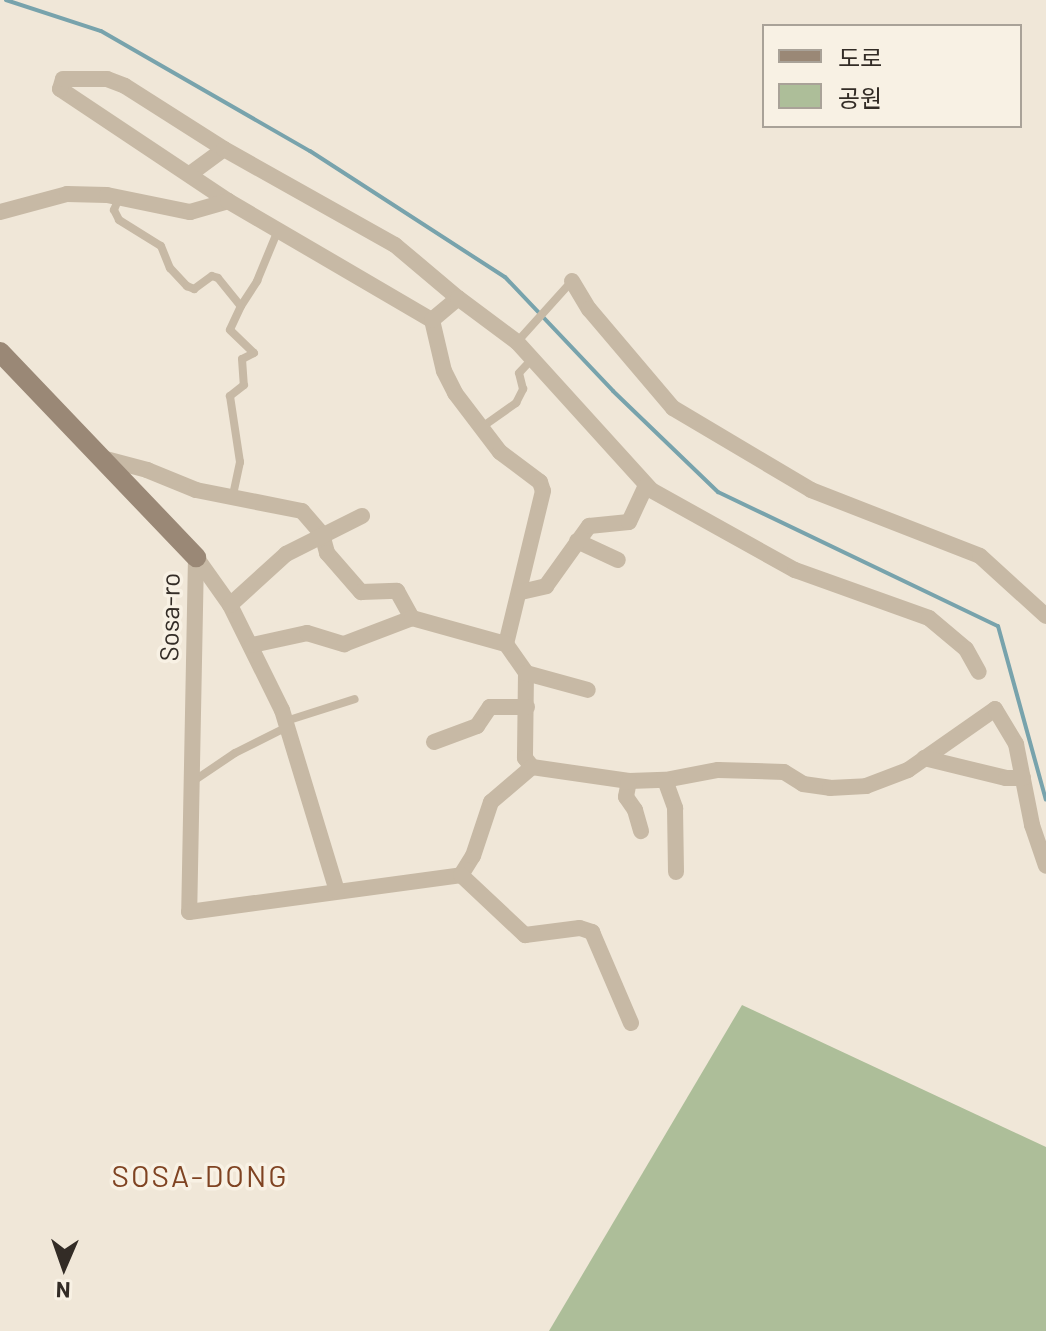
<!DOCTYPE html>
<html>
<head>
<meta charset="utf-8">
<style>
	body { margin:0 }
	#map { position:relative; width:1046px; height:1331px; overflow:hidden; background:#f0e7d8; font-family:Barlow,"Noto Sans KR",sans-serif }
	div>[style] { position:absolute }
	.green>* { inset:0; background:#adbe99 }
	.stream>* { height:4px; margin:-2px; padding:0 2px; transform-origin:2px; border-radius:2px; background:#78a3ac }
	.lane>* { height:8px; margin:-4px; padding:0 4px; transform-origin:4px; border-radius:4px; background:#c7b9a5 }
	.street>* { height:16px; margin:-8px; padding:0 8px; transform-origin:8px; border-radius:8px; background:#c7b9a5 }
	.secondary>* { height:20px; margin:-10px; padding:0 10px; transform-origin:10px; border-radius:10px; background:#9a8876 }
	span { translate:-50% -50%; white-space:nowrap; text-align:center; line-height:1.15; -webkit-text-stroke:7px #f8f1e4; paint-order:stroke }
	.street-label { font-size:26px; color:#332c26 }
	.quarter-label { font-size:30px; color:#7f4322; letter-spacing:2px }
	.legend { position:absolute; left:762px; top:24px; width:260px; height:104px; box-sizing:border-box; background:#f8f1e4; border:2px solid #a9a298; margin:0; padding:10px 14px; list-style:none; font-size:24px; color:#332c26 }
	.legend li { display:flex; align-items:center; gap:16px; height:40px }
	.legend b { width:40px; border:2px solid #a9a298 }
	.north { position:absolute; left:24px; top:1227px; width:80px; height:80px; -webkit-text-stroke:6px #f8f1e4; paint-order:stroke; rotate:182deg; font-size:22px; font-weight:700; line-height:32px; text-align:center; color:#332c26 }
	.north::after { content:''; display:block; margin:auto; width:28px; height:36px; background:#332c26; clip-path:polygon(50% 0,100% 100%,50% 72%,0 100%) }
</style>
</head>
<body>
<div id="map">
	<div class="green">
		<i style="clip-path:polygon(742px 1005px,1046px 1147px,1046px 1331px,549px 1331px)"></i>
	</div>
	<div class="stream">
		<i style="left:6px;top:0;width:100px;rotate:18.1deg"></i>
		<i style="left:101px;top:31px;width:241px;rotate:29.9deg"></i>
		<i style="left:310px;top:151px;width:232px;rotate:32.9deg"></i>
		<i style="left:505px;top:277px;width:157px;rotate:46.5deg"></i>
		<i style="left:613px;top:391px;width:146px;rotate:43.9deg"></i>
		<i style="left:718px;top:492px;width:310px;rotate:25.6deg"></i>
		<i style="left:998px;top:626px;width:180px;rotate:74.6deg"></i>
	</div>
	<div class="lane">
		<i style="left:119px;top:198px;width:13px;rotate:113deg"></i>
		<i style="left:114px;top:210px;width:11px;rotate:63deg"></i>
		<i style="left:119px;top:220px;width:49px;rotate:31.8deg"></i>
		<i style="left:161px;top:246px;width:24px;rotate:68deg"></i>
		<i style="left:170px;top:268px;width:25px;rotate:47deg"></i>
		<i style="left:187px;top:286px;width:8px;rotate:23deg"></i>
		<i style="left:194px;top:289px;width:22px;rotate:-36deg"></i>
		<i style="left:212px;top:276px;width:6px;rotate:18deg"></i>
		<i style="left:218px;top:278px;width:36px;rotate:51deg"></i>
		<i style="left:241px;top:306px;width:26px;rotate:115deg"></i>
		<i style="left:230px;top:330px;width:33px;rotate:44deg"></i>
		<i style="left:254px;top:353px;width:13px;rotate:153deg"></i>
		<i style="left:242px;top:359px;width:26px;rotate:86deg"></i>
		<i style="left:244px;top:385px;width:18px;rotate:142deg"></i>
		<i style="left:230px;top:396px;width:67px;rotate:81.4deg"></i>
		<i style="left:240px;top:462px;width:35px;rotate:102deg"></i>
		<i style="left:241px;top:306px;width:30px;rotate:-57deg"></i>
		<i style="left:257px;top:281px;width:55px;rotate:-67.6deg"></i>
		<i style="left:517px;top:342px;width:82px;rotate:-48deg"></i>
		<i style="left:482px;top:427px;width:42px;rotate:-35.2deg"></i>
		<i style="left:516px;top:403px;width:16px;rotate:-63deg"></i>
		<i style="left:523px;top:389px;width:16px;rotate:-104deg"></i>
		<i style="left:519px;top:373px;width:19px;rotate:-47deg"></i>
		<i style="left:286px;top:721px;width:72px;rotate:-17.7deg"></i>
		<i style="left:192px;top:782px;width:52px;rotate:-34deg"></i>
		<i style="left:235px;top:753px;width:58px;rotate:-26.6deg"></i>
	</div>
	<div class="street">
		<i style="left:190px;top:174px;width:42px;rotate:-36.3deg"></i>
		<i style="left:228px;top:201px;width:202px;rotate:-146.3deg"></i>
		<i style="left:60px;top:89px;width:10px;rotate:-73deg"></i>
		<i style="left:63px;top:79px;width:44px"></i>
		<i style="left:107px;top:79px;width:19px;rotate:21deg"></i>
		<i style="left:125px;top:86px;width:117px;rotate:32.5deg"></i>
		<i style="left:224px;top:149px;width:196px;rotate:29.3deg"></i>
		<i style="left:395px;top:245px;width:82px;rotate:40.1deg"></i>
		<i style="left:0;top:212px;width:69px;rotate:-15deg"></i>
		<i style="left:67px;top:194px;width:40px;rotate:1.4deg"></i>
		<i style="left:107px;top:195px;width:85px;rotate:11.6deg"></i>
		<i style="left:190px;top:212px;width:40px;rotate:-16deg"></i>
		<i style="left:228px;top:201px;width:236px;rotate:30.3deg"></i>
		<i style="left:432px;top:320px;width:52px;rotate:76.8deg"></i>
		<i style="left:444px;top:371px;width:25px;rotate:63deg"></i>
		<i style="left:455px;top:393px;width:74px;rotate:52.7deg"></i>
		<i style="left:500px;top:452px;width:50px;rotate:36.9deg"></i>
		<i style="left:540px;top:482px;width:9px;rotate:72deg"></i>
		<i style="left:543px;top:491px;width:157px;rotate:103.6deg"></i>
		<i style="left:506px;top:644px;width:35px;rotate:55deg"></i>
		<i style="left:526px;top:673px;width:85px;rotate:90.7deg"></i>
		<i style="left:525px;top:758px;width:11px;rotate:52deg"></i>
		<i style="left:572px;top:281px;width:33px;rotate:59deg"></i>
		<i style="left:589px;top:309px;width:130px;rotate:49.7deg"></i>
		<i style="left:673px;top:408px;width:161px;rotate:30.7deg"></i>
		<i style="left:811px;top:490px;width:181px;rotate:21.3deg"></i>
		<i style="left:980px;top:556px;width:89px;rotate:42.3deg"></i>
		<i style="left:432px;top:320px;width:34px;rotate:-40deg"></i>
		<i style="left:458px;top:298px;width:74px;rotate:36.7deg"></i>
		<i style="left:517px;top:342px;width:200px;rotate:47.8deg"></i>
		<i style="left:651px;top:490px;width:165px;rotate:29.1deg"></i>
		<i style="left:795px;top:570px;width:142px;rotate:19.7deg"></i>
		<i style="left:929px;top:618px;width:48px;rotate:40deg"></i>
		<i style="left:966px;top:649px;width:26px;rotate:61deg"></i>
		<i style="left:102px;top:458px;width:47px;rotate:14.9deg"></i>
		<i style="left:147px;top:470px;width:53px;rotate:22.2deg"></i>
		<i style="left:196px;top:490px;width:108px;rotate:11.2deg"></i>
		<i style="left:302px;top:511px;width:30px;rotate:49deg"></i>
		<i style="left:322px;top:534px;width:20px;rotate:75deg"></i>
		<i style="left:327px;top:553px;width:52px;rotate:48.9deg"></i>
		<i style="left:361px;top:592px;width:36px;rotate:-2deg"></i>
		<i style="left:397px;top:591px;width:31px;rotate:61deg"></i>
		<i style="left:577px;top:541px;width:45px;rotate:24.9deg"></i>
		<i style="left:196px;top:557px;width:355px;rotate:91.1deg"></i>
		<i style="left:189px;top:912px;width:275px;rotate:-7.7deg"></i>
		<i style="left:461px;top:875px;width:22px;rotate:-58deg"></i>
		<i style="left:473px;top:856px;width:57px;rotate:-71.6deg"></i>
		<i style="left:491px;top:802px;width:54px;rotate:-40.5deg"></i>
		<i style="left:532px;top:767px;width:98px;rotate:8.2deg"></i>
		<i style="left:629px;top:781px;width:36px;rotate:-2deg"></i>
		<i style="left:665px;top:780px;width:54px;rotate:-10.7deg"></i>
		<i style="left:718px;top:770px;width:66px;rotate:1.7deg"></i>
		<i style="left:784px;top:772px;width:22px;rotate:32deg"></i>
		<i style="left:803px;top:784px;width:27px;rotate:8deg"></i>
		<i style="left:830px;top:788px;width:36px;rotate:-3deg"></i>
		<i style="left:866px;top:786px;width:45px;rotate:-20.9deg"></i>
		<i style="left:908px;top:770px;width:106px;rotate:-35deg"></i>
		<i style="left:995px;top:709px;width:41px;rotate:59deg"></i>
		<i style="left:1016px;top:744px;width:83px;rotate:78.8deg"></i>
		<i style="left:1032px;top:825px;width:43px;rotate:71.1deg"></i>
		<i style="left:196px;top:557px;width:59px;rotate:54.7deg"></i>
		<i style="left:230px;top:605px;width:117px;rotate:63.7deg"></i>
		<i style="left:282px;top:710px;width:189px;rotate:73.1deg"></i>
		<i style="left:521px;top:592px;width:26px;rotate:-13deg"></i>
		<i style="left:546px;top:586px;width:74px;rotate:-54.4deg"></i>
		<i style="left:589px;top:526px;width:40px;rotate:-5.7deg"></i>
		<i style="left:629px;top:522px;width:40px;rotate:-65deg"></i>
		<i style="left:230px;top:605px;width:76px;rotate:-42.3deg"></i>
		<i style="left:286px;top:554px;width:85px;rotate:-26.6deg"></i>
		<i style="left:252px;top:645px;width:56px;rotate:-12.3deg"></i>
		<i style="left:307px;top:633px;width:39px;rotate:17deg"></i>
		<i style="left:344px;top:644px;width:73px;rotate:-20.9deg"></i>
		<i style="left:412px;top:618px;width:98px;rotate:15.5deg"></i>
		<i style="left:526px;top:673px;width:64px;rotate:15.3deg"></i>
		<i style="left:434px;top:742px;width:46px;rotate:-20.4deg"></i>
		<i style="left:477px;top:726px;width:23px;rotate:-56deg"></i>
		<i style="left:490px;top:707px;width:37px"></i>
		<i style="left:924px;top:758px;width:84px;rotate:13.7deg"></i>
		<i style="left:1006px;top:778px;width:17px"></i>
		<i style="left:665px;top:780px;width:30px;rotate:70deg"></i>
		<i style="left:675px;top:808px;width:64px;rotate:89.1deg"></i>
		<i style="left:629px;top:781px;width:16px;rotate:101deg"></i>
		<i style="left:626px;top:797px;width:16px;rotate:55deg"></i>
		<i style="left:635px;top:810px;width:22px;rotate:74deg"></i>
		<i style="left:461px;top:875px;width:88px;rotate:43.2deg"></i>
		<i style="left:525px;top:935px;width:55px;rotate:-7.3deg"></i>
		<i style="left:580px;top:928px;width:13px;rotate:18deg"></i>
		<i style="left:592px;top:932px;width:99px;rotate:66.8deg"></i>
	</div>
	<div class="secondary">
		<i style="left:0;top:352px;width:284px;rotate:46.3deg"></i>
	</div>
	<div class="street-label">
		<span style="left:169px;top:617px;rotate:-89deg">Sosa-ro</span>
	</div>
	<div class="quarter-label">
		<span style="left:200px;top:1175px">SOSA-DONG</span>
	</div>
	<ul class="legend">
	<li><b style="height:10px;background:#9a8876"></b>도로</li>
	<li><b style="height:22px;background:#adbe99"></b>공원</li>
	</ul>
	<div class="north">N</div>
</div>
</body>
</html>
